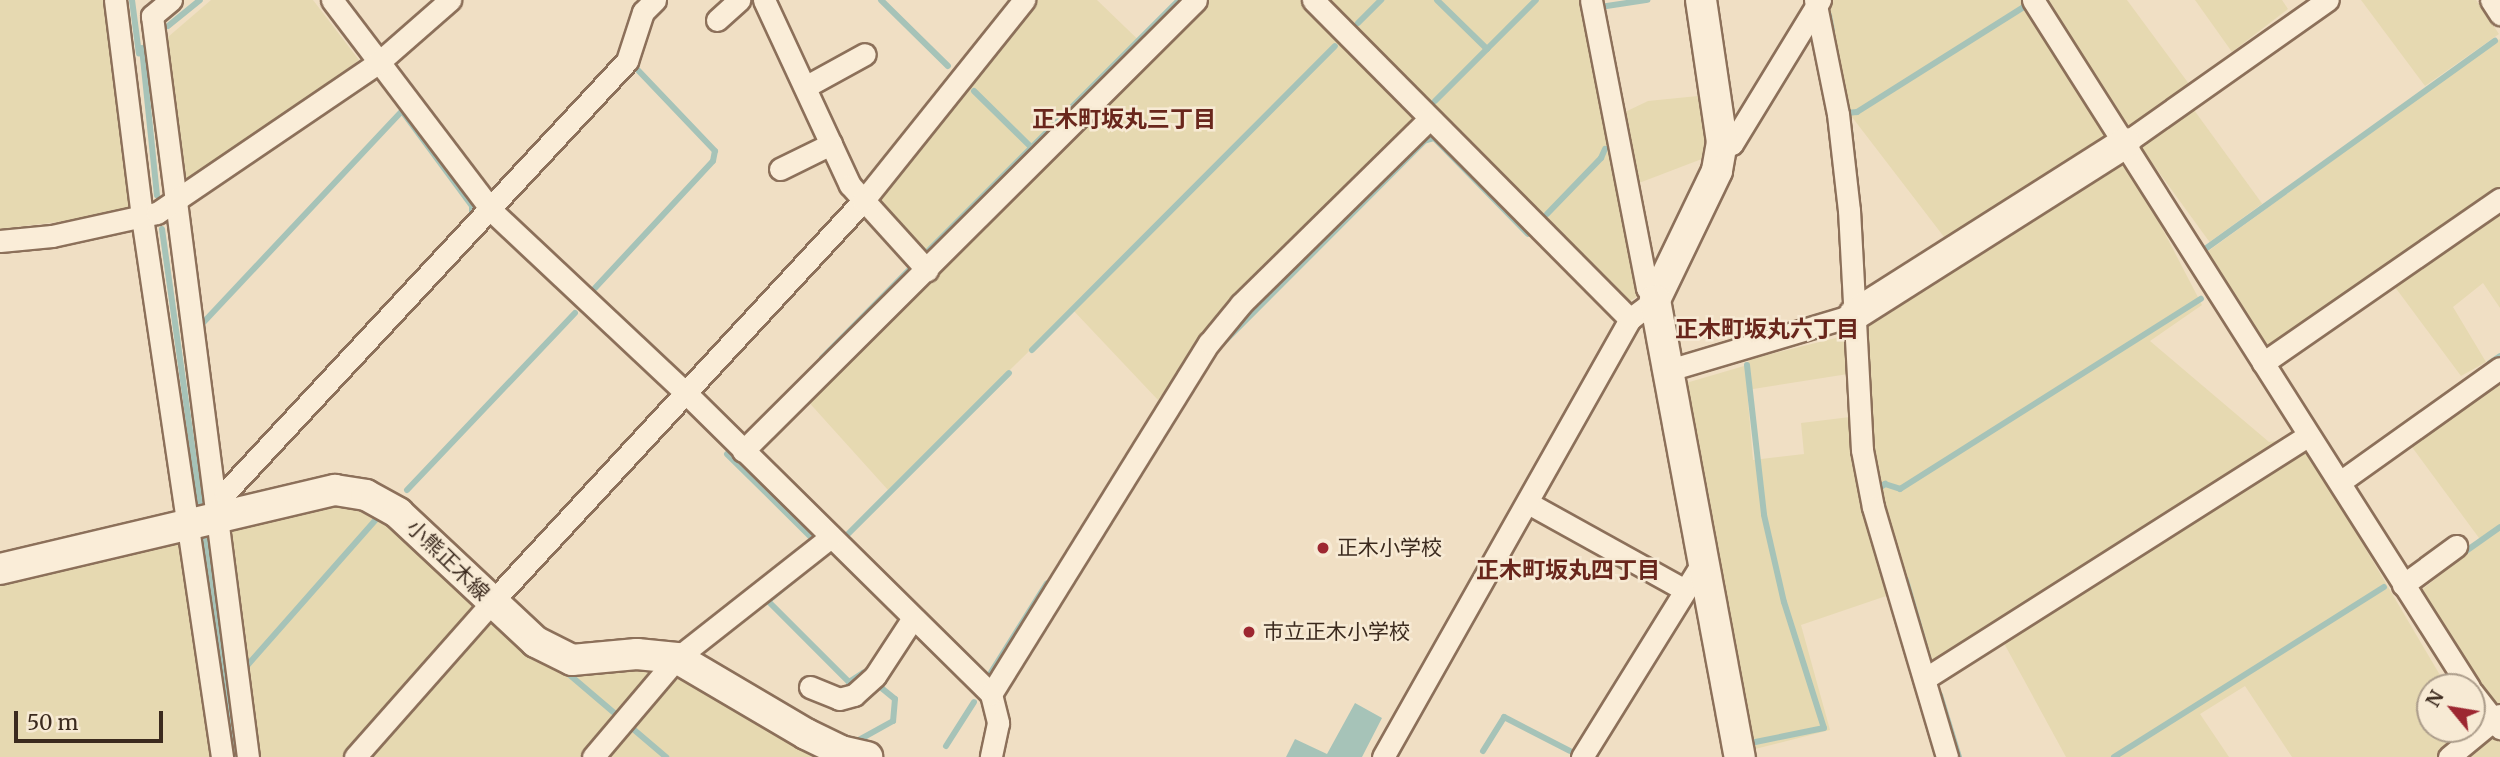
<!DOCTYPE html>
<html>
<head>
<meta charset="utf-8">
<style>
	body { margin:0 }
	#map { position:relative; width:2500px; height:757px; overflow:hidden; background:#f0dfc4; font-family:Merriweather,"Noto Sans JP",serif }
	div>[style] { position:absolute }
	.farmland>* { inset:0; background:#e6d9b1; transform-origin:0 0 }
	.water>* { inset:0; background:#a6c3b8 }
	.stream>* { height:6px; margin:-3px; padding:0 3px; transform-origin:3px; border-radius:3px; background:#a6c3b8 }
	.roads { filter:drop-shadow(2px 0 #8c705a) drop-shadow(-2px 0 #8c705a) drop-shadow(0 2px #8c705a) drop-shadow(0 -2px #8c705a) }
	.street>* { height:21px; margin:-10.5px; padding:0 10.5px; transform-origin:10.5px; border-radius:10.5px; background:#faedd8 }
	.secondary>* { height:30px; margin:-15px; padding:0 15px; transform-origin:15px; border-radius:15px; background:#faedd8 }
	.dots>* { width:19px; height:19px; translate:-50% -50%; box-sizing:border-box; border:4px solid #f7ead4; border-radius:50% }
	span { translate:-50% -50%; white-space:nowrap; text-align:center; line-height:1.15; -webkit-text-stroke:5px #f7ead4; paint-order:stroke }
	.poi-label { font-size:21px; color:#3b2a1e }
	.left { translate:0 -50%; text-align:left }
	.street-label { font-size:21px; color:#3b2a1e }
	.neighbourhood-label { font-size:23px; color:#69261c; font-weight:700 }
	.north { position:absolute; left:2416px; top:673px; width:70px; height:70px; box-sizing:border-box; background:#f7ead4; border:2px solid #ac9d8b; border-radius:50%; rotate:300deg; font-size:19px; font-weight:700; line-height:28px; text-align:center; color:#3b2a1e }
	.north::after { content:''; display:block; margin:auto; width:24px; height:32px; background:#9d2731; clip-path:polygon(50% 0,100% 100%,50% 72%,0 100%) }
	.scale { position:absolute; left:14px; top:711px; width:149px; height:32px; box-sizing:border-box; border:4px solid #3b2a1e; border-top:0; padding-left:9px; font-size:21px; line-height:24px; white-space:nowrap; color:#3b2a1e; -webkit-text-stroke:5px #f7ead4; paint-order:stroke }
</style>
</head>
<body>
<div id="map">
	<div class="farmland">
		<i style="clip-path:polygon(0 0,107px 0,132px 213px,0 229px)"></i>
		<i style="clip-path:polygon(211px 0,313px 0,359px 60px,177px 195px,161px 43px)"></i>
		<i style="clip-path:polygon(1036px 0,1097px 0,1153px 54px,1209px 0,1584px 0,1640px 295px,1630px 301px,1616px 295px,1430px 105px,1208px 327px,1158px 400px,1072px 309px,888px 490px,805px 398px,940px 269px,876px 200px)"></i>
		<i style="clip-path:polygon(1833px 0,2026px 0,2133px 172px,2202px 305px,2150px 341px,2269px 442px,2297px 438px,2308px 451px,2447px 687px,2430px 687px,2430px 729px,2471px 729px,2452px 757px,2292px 757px,2245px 686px,2200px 714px,2229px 757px,2066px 757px,1994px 625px,1928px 663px,1874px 471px,1862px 324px,1964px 263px,1842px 104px,1827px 14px)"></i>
		<i style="clip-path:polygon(2049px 0,2127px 0,2189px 84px,2126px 128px)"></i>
		<i style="clip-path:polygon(2195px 0,2282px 0,2288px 9px,2232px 52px)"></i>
		<i style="clip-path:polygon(2361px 0,2476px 0,2499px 34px,2425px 86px)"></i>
		<i style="clip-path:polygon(2500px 39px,2500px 187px,2273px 357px,2207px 252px)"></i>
		<i style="clip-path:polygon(1698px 96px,1707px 157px,1639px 183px,1625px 112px,1648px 101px)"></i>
		<i style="left:2194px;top:110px;width:116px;height:65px;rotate:54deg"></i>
		<i style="clip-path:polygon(2500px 209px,2500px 308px,2483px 283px,2453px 307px,2486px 362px,2461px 376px,2392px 283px)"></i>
		<i style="clip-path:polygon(1844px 336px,1848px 374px,1747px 390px,1753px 460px,1804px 454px,1801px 423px,1850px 417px,1892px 594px,1801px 625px,1830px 730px,1751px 750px,1686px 383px,1744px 366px,1751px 359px)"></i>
		<i style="clip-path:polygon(2500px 378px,2500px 707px,2496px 710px,2419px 592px,2482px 542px,2409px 443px)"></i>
		<i style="clip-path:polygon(366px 495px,536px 642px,677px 658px,828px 757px,0 757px,0 569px)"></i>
		<i style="clip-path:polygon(2494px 732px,2500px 737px,2500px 757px,2460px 757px)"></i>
	</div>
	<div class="water">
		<i style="clip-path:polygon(1355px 703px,1382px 718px,1362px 757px,1286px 757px,1295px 739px,1327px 754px)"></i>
	</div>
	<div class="stream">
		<i style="left:132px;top:0;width:54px;rotate:82.6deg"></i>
		<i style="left:881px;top:0;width:94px;rotate:44.6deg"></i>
		<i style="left:1600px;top:7px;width:48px;rotate:-8.5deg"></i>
		<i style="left:1829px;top:15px;width:15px;rotate:79deg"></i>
		<i style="left:1358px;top:23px;width:33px;rotate:-45deg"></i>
		<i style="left:168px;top:26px;width:41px;rotate:-39.1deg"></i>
		<i style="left:142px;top:48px;width:148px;rotate:84.2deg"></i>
		<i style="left:1487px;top:49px;width:69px;rotate:-45deg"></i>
		<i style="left:974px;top:91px;width:80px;rotate:44.5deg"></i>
		<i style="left:1435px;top:101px;width:74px;rotate:-45deg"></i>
		<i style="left:1487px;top:49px;width:70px;rotate:-135.6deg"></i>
		<i style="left:1847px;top:113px;width:10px;rotate:-6deg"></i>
		<i style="left:1857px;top:112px;width:201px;rotate:-32.2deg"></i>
		<i style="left:1850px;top:130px;width:55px;rotate:83.8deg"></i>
		<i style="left:1547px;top:214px;width:78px;rotate:-46deg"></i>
		<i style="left:1601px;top:158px;width:10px;rotate:-66deg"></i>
		<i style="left:162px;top:229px;width:277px;rotate:82.1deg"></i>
		<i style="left:928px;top:251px;width:355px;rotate:-45deg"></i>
		<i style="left:2201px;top:252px;width:362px;rotate:-35.7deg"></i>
		<i style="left:595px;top:288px;width:173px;rotate:-47.1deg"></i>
		<i style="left:713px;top:161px;width:10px;rotate:-79deg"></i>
		<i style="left:715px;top:151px;width:115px;rotate:-133.6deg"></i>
		<i style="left:201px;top:325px;width:294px;rotate:-46.8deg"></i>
		<i style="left:402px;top:111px;width:118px;rotate:53.6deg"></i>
		<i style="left:472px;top:206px;width:9px;rotate:90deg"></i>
		<i style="left:1220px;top:346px;width:289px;rotate:-45.1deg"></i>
		<i style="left:1424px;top:141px;width:10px;rotate:-17deg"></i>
		<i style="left:1434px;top:138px;width:134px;rotate:45.6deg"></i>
		<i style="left:1032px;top:350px;width:429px;rotate:-45.1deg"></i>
		<i style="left:822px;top:358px;width:124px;rotate:-45.3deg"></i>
		<i style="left:2490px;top:363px;width:12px;rotate:-35deg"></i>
		<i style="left:1747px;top:365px;width:151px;rotate:83.5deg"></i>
		<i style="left:1764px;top:515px;width:89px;rotate:77.1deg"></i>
		<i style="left:1784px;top:602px;width:132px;rotate:72.4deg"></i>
		<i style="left:1824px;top:728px;width:70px;rotate:168.5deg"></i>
		<i style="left:727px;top:454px;width:117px;rotate:44.7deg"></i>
		<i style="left:1878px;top:489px;width:9px;rotate:-36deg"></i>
		<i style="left:1885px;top:484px;width:16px;rotate:18deg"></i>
		<i style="left:1900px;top:489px;width:356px;rotate:-32.3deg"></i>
		<i style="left:407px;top:490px;width:244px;rotate:-46.5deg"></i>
		<i style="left:847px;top:535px;width:229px;rotate:-45deg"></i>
		<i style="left:205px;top:539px;width:220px;rotate:82.2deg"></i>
		<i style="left:826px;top:553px;width:75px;rotate:140.4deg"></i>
		<i style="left:768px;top:601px;width:115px;rotate:45deg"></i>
		<i style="left:849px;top:682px;width:17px;rotate:-33deg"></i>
		<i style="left:863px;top:673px;width:41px;rotate:39.1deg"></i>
		<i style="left:895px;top:699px;width:22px;rotate:95deg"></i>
		<i style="left:893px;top:721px;width:41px;rotate:150.9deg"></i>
		<i style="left:2459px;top:556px;width:50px;rotate:-35.3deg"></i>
		<i style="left:1906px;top:580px;width:83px;rotate:74deg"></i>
		<i style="left:245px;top:668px;width:204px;rotate:-48.6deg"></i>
		<i style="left:565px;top:671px;width:133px;rotate:40.4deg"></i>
		<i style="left:990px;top:674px;width:107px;rotate:-57.9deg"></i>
		<i style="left:1940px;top:695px;width:65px;rotate:73deg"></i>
		<i style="left:946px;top:746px;width:52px;rotate:-57.5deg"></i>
		<i style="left:1483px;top:751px;width:40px;rotate:-58deg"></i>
		<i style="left:1504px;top:717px;width:74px;rotate:27.3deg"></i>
		<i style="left:2114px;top:757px;width:319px;rotate:-32.2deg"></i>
	</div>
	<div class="roads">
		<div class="street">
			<i style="left:115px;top:0;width:219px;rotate:82.9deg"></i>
			<i style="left:142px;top:217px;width:546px;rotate:81.57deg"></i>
			<i style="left:171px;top:0;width:25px;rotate:140deg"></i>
			<i style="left:152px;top:16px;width:747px;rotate:82.62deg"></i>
			<i style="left:332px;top:0;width:265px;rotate:52.8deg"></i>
			<i style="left:492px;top:211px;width:265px;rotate:43.2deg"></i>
			<i style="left:685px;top:392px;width:430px;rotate:44.6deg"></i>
			<i style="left:991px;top:694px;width:30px;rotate:76deg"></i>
			<i style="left:998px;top:723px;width:35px;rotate:102deg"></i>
			<i style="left:764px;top:0;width:204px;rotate:65.1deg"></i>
			<i style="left:850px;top:185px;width:115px;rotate:47.8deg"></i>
			<i style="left:1313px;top:0;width:450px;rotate:45.2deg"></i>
			<i style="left:1815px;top:0;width:116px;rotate:78.6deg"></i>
			<i style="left:1838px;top:114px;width:97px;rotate:83.5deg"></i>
			<i style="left:1849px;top:210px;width:240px;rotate:86.9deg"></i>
			<i style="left:1862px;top:450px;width:58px;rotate:79.1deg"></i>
			<i style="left:1873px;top:507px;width:261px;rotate:73.5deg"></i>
			<i style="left:2033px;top:0;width:814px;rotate:57.6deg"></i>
			<i style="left:2491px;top:0;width:17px;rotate:57deg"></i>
			<i style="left:717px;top:20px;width:30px;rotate:-42deg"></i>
			<i style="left:805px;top:87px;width:68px;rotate:-28.8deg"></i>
			<i style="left:1722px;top:142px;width:10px;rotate:11deg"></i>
			<i style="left:1732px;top:144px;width:169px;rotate:-58.6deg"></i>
			<i style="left:2125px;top:143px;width:248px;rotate:-35.2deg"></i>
			<i style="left:780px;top:169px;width:57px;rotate:-26.1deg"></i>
			<i style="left:0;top:241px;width:52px;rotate:-5.5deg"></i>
			<i style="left:52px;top:236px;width:107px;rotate:-12.4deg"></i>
			<i style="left:157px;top:213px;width:267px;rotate:-34.2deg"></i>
			<i style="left:378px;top:63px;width:96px;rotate:-41.2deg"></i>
			<i style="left:2263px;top:363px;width:288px;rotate:-34.7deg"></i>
			<i style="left:1669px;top:370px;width:193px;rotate:-16.6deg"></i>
			<i style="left:743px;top:451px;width:639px;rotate:-44.87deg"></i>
			<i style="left:2340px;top:482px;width:196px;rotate:-35.5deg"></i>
			<i style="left:1528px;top:503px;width:177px;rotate:29deg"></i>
			<i style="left:220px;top:514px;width:22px;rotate:-77deg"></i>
			<i style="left:225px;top:493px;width:590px;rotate:-47.06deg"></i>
			<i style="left:627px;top:61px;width:52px;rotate:-71.9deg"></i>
			<i style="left:643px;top:12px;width:17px;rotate:-45deg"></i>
			<i style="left:2403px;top:585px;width:66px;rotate:-36.3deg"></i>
			<i style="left:1926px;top:678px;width:451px;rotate:-32.4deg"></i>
			<i style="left:810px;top:687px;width:31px;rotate:22deg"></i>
			<i style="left:839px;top:699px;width:16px;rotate:-15deg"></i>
			<i style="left:854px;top:695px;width:28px;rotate:-42deg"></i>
			<i style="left:875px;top:676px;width:69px;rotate:-56.8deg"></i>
			<i style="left:2472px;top:692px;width:46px;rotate:52.1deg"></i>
			<i style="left:991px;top:694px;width:413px;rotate:-58.2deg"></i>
			<i style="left:1209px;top:343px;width:50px;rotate:-50.6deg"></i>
			<i style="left:1241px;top:304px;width:264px;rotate:-44.5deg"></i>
			<i style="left:355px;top:757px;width:207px;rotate:-48.5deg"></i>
			<i style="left:492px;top:602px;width:546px;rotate:-47.23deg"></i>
			<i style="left:863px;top:201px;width:258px;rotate:-51.3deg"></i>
			<i style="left:593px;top:757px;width:130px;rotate:-49.7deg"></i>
			<i style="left:677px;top:658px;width:196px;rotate:-38.2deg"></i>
			<i style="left:1383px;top:757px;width:503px;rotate:-60.58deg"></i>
			<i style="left:1630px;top:319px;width:31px;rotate:-37deg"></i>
			<i style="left:1655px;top:300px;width:14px;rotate:-124deg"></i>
			<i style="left:1647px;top:288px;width:293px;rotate:-101deg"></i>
			<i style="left:1582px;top:757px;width:229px;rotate:-58.2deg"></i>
			<i style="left:2449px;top:757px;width:66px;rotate:-39.5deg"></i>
		</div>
		<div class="secondary">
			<i style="left:1701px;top:0;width:144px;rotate:81.6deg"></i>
			<i style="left:1722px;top:142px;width:29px;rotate:100deg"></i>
			<i style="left:1717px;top:171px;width:143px;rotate:115.7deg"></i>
			<i style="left:1655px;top:300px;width:465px;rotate:79.5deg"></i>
			<i style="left:1854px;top:315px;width:321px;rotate:-32.4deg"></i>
			<i style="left:0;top:569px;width:344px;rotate:-13.3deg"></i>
			<i style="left:335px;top:490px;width:31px;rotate:9deg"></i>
			<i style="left:366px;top:495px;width:37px;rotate:29deg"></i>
			<i style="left:398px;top:513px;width:189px;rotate:43.1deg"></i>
			<i style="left:536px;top:642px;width:40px;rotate:26.6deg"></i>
			<i style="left:572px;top:660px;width:65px;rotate:-5.3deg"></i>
			<i style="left:637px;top:654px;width:40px;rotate:5.7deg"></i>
			<i style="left:677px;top:658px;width:150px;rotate:30.5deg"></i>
			<i style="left:806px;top:734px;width:39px;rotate:26deg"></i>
			<i style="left:841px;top:751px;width:27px;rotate:13deg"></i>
		</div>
	</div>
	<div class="dots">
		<i style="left:1323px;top:548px;background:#9d2731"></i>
		<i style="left:1249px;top:632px;background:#9d2731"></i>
	</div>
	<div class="poi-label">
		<span class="left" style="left:1337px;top:548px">正木小学校</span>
		<span class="left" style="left:1263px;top:632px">市立正木小学校</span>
	</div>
	<div class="street-label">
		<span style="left:448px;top:560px;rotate:44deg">小熊正木線</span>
	</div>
	<div class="neighbourhood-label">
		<span style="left:1124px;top:119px">正木町坂丸三丁目</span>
		<span style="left:1767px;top:329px">正木町坂丸六丁目</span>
		<span style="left:1568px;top:570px">正木町坂丸四丁目</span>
	</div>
	<div class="north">N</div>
	<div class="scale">50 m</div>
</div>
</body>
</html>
